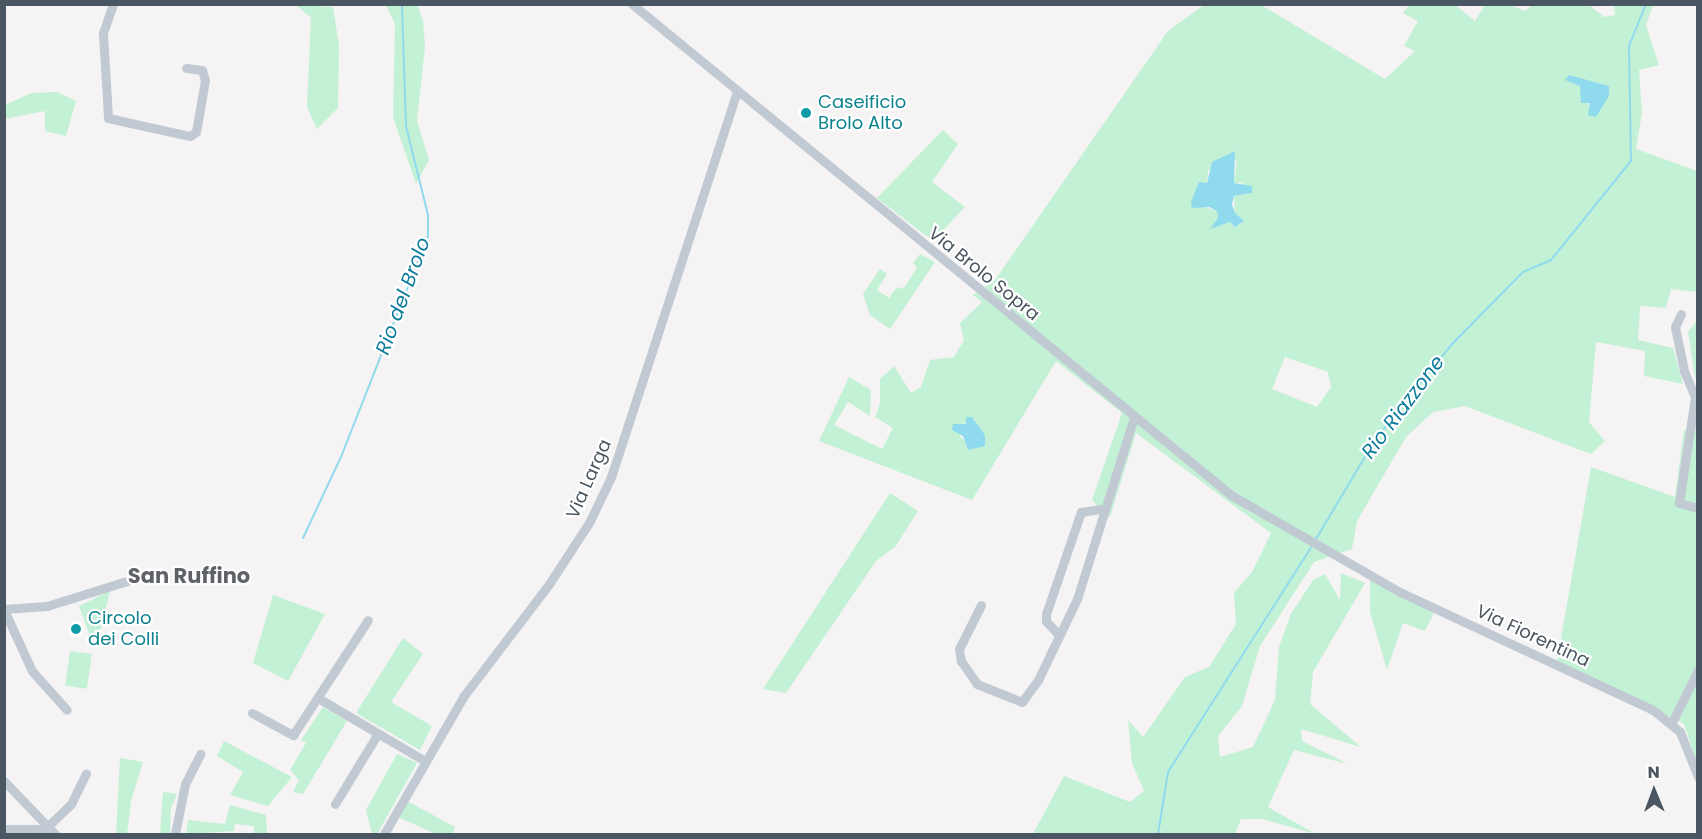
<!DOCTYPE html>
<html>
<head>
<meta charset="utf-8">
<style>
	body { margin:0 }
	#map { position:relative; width:1702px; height:839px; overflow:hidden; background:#f5f3f3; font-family:Poppins,sans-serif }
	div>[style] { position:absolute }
	.green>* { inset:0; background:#c3f1d5; transform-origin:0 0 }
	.water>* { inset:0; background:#90daee }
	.stream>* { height:2px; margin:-1px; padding:0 1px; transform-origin:1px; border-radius:1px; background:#90daee }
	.minor>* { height:9px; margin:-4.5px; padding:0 4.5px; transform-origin:4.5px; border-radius:4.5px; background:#c1cad2 }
	.dots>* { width:16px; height:16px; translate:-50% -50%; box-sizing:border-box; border:3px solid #fff; border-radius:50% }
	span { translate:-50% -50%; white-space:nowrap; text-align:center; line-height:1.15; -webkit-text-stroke:4.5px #fff; paint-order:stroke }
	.culture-label { font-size:18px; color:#0d838f }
	.left { translate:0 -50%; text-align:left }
	.street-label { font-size:18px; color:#4a5661 }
	.water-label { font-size:20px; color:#0c7c9b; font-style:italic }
	.quarter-label { font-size:21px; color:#5f6368; font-weight:700 }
	.frame { position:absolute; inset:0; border:6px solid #4a5661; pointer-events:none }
	.north { position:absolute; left:1624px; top:761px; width:60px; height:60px; -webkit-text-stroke:4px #fff; paint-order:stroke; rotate:359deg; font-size:16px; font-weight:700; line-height:24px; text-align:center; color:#4a5661 }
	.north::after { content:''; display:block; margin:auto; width:21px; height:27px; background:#4a5661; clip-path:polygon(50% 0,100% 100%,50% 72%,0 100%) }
</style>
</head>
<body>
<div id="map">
	<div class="green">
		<i style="clip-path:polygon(296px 5px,333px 7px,339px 45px,338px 108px,317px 129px,307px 107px,311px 18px)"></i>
		<i style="clip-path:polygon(386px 5px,417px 5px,423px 20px,425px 47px,417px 121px,429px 160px,416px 184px,393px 117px,395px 24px)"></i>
		<i style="clip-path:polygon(evenodd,1204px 5px,1261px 5px,1385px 79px,1415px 51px,1404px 46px,1418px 21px,1403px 13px,1409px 5px,1455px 5px,1475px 21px,1485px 5px,1508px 5px,1526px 11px,1531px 5px,1589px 5px,1604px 17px,1615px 15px,1614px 5px,1653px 5px,1646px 25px,1659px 65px,1639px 70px,1642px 113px,1636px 149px,1697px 171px,1698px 292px,1671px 289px,1666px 308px,1640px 306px,1638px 340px,1673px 348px,1683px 384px,1644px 376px,1645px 351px,1596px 342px,1589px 422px,1605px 441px,1591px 454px,1465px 406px,1433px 412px,1406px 437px,1357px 521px,1352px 549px,1314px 562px,1260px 646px,1242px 706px,1218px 736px,1220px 757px,1253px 747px,1275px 700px,1279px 647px,1291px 614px,1313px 580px,1325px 574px,1340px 600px,1341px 573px,1365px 583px,1313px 672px,1310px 704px,1361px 747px,1301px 729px,1302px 741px,1348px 764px,1294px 750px,1268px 807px,1316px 834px,1262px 819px,1241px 819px,1235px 834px,1033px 834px,1064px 776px,1130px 802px,1144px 791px,1132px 763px,1128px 720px,1143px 737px,1185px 677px,1209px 667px,1236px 624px,1234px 593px,1252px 572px,1271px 533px,1136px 433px,1110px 517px,1104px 514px,1092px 500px,1122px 413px,1056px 361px,972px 500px,819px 441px,849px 377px,871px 390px,870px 416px,848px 402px,834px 425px,882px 449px,893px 428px,875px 417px,880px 403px,880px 379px,894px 366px,911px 393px,921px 387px,930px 360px,954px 357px,964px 340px,960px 323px,982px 302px,973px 295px,995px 280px,1168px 31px,1204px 5px,1593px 82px,1609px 86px,1591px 109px,1580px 86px,1572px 83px,1593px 82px,1204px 5px,1229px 153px,1237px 162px,1234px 183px,1242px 183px,1252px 193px,1234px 196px,1235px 213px,1244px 221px,1235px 227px,1230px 222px,1219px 223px,1217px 211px,1191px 202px,1207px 183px,1208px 171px,1229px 153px,1204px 5px,1285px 357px,1328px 372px,1331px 387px,1317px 407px,1272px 389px,1285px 357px,1204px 5px,972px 417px,985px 435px,963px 440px,957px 431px,972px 417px)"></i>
		<i style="clip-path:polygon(57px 92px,76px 101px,66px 136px,45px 131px,45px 111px,5px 119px,5px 105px,31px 93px)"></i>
		<i style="clip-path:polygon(943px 130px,958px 144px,932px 182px,965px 207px,933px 241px,877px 198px)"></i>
		<i style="clip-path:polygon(920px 254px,935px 262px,890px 329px,870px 315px,863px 294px,880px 269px,887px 274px,877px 290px,889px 298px,897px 287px,903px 289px,917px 268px,913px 263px)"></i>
		<i style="clip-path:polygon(1697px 321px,1698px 378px,1695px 378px,1688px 332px)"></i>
		<i style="clip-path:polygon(1684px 430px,1697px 430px,1697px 764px,1684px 724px,1557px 661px,1591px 467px,1675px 497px)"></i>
		<i style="clip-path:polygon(890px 493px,918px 511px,895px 547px,876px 561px,786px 693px,763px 689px)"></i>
		<i style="clip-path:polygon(1370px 580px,1434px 613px,1425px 631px,1403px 623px,1387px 670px,1370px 612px)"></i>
		<i style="clip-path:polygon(110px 591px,100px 633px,90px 636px,79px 606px)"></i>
		<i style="clip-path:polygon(273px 595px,325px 614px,288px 681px,253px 663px)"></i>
		<i style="clip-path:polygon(403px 638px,423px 654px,391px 702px,432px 726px,420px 750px,356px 713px)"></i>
		<i style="left:70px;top:651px;width:22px;height:35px;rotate:8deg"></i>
		<i style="clip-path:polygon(323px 707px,347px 721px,303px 794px,293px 792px,299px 780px,290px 770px,306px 743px,301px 740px)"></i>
		<i style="clip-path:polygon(224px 741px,292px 777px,268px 806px,230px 795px,243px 772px,217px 756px)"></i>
		<i style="clip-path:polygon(397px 754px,417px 763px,377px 834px,372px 834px,366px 810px)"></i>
		<i style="clip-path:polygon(120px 758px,143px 762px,131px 801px,127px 834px,116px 834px)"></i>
		<i style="clip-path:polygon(163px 792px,177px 794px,171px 808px,170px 834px,160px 834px)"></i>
		<i style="clip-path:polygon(405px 800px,455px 827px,453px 834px,436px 834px,398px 817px)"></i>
		<i style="clip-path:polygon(230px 805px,266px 815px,267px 834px,254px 834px,254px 826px,235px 824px,234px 831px,186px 834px,188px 820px,225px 824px)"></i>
	</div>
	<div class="water">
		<i style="clip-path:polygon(1569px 75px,1609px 86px,1609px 96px,1596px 117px,1588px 115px,1590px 103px,1581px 103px,1580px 86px,1565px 80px)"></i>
		<i style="clip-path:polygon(1235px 151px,1234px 183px,1252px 186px,1252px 193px,1234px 196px,1232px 204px,1235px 213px,1244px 221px,1235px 227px,1230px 222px,1210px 229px,1218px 218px,1217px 211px,1209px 207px,1192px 208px,1191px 202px,1199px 182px,1207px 183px,1212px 162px)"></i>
		<i style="clip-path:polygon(966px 417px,972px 417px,985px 435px,985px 446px,968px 450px,963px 436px,952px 430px,953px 424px,966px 424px)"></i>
	</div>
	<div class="stream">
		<i style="left:303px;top:538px;width:89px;rotate:-64.9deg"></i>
		<i style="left:341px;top:457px;width:238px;rotate:-68.5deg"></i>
		<i style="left:428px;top:236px;width:21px;rotate:-90deg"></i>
		<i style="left:428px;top:215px;width:92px;rotate:-103.9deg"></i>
		<i style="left:406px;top:126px;width:122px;rotate:-91.9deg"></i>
		<i style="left:1316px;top:539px;width:115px;rotate:-59.2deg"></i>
		<i style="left:1375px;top:440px;width:123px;rotate:-51.3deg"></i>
		<i style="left:1452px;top:344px;width:101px;rotate:-45.4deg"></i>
		<i style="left:1523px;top:272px;width:30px;rotate:-23deg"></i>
		<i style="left:1551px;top:260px;width:127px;rotate:-51.1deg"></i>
		<i style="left:1631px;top:161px;width:115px;rotate:-91deg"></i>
		<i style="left:1629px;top:46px;width:45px;rotate:-68deg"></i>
		<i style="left:1158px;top:834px;width:63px;rotate:-80.8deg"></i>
		<i style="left:1168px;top:772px;width:270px;rotate:-57.5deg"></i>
	</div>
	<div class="minor">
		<i style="left:113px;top:4px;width:31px;rotate:109deg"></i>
		<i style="left:103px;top:33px;width:85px;rotate:86.6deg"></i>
		<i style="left:108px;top:118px;width:84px;rotate:12.4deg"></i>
		<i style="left:190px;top:136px;width:7px;rotate:-34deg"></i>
		<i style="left:196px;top:132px;width:53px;rotate:-80.2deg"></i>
		<i style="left:205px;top:80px;width:10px;rotate:-107deg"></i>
		<i style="left:202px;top:70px;width:16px;rotate:-173deg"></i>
		<i style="left:632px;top:4px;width:775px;rotate:39.34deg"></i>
		<i style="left:1231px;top:495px;width:195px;rotate:29.9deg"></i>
		<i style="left:1400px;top:592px;width:279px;rotate:25deg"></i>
		<i style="left:1653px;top:710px;width:35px;rotate:39deg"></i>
		<i style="left:1680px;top:732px;width:48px;rotate:68.2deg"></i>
		<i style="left:1681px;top:314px;width:14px;rotate:115deg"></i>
		<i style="left:1675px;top:327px;width:45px;rotate:78.4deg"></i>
		<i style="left:1684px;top:371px;width:28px;rotate:67deg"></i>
		<i style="left:1695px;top:397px;width:107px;rotate:98.6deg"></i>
		<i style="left:1679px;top:503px;width:20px;rotate:15deg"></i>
		<i style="left:981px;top:605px;width:49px;rotate:116.6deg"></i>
		<i style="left:959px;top:649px;width:12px;rotate:81deg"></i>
		<i style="left:961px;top:661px;width:28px;rotate:55deg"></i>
		<i style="left:977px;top:684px;width:48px;rotate:21.8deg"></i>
		<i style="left:1022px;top:702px;width:27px;rotate:-54deg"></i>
		<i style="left:1038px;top:680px;width:90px;rotate:-64.3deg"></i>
		<i style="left:1077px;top:599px;width:191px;rotate:-72.6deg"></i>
		<i style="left:4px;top:609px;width:43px;rotate:-4deg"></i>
		<i style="left:47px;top:606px;width:84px;rotate:-17.4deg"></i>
		<i style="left:4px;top:610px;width:67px;rotate:65.3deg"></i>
		<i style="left:32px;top:671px;width:52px;rotate:48.1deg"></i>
		<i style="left:1058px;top:634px;width:18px;rotate:-133deg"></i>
		<i style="left:1046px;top:621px;width:7px;rotate:-90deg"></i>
		<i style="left:1046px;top:614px;width:108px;rotate:-71.1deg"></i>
		<i style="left:1081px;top:512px;width:25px;rotate:-9deg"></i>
		<i style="left:318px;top:698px;width:124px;rotate:30.5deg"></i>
		<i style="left:252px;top:713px;width:47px;rotate:28.2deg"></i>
		<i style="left:293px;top:735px;width:137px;rotate:-56.9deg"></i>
		<i style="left:1672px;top:722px;width:58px;rotate:-63.4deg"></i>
		<i style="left:4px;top:781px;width:74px;rotate:46.1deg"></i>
		<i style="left:335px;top:804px;width:81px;rotate:-58.7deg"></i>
		<i style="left:4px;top:829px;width:41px"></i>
		<i style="left:45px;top:829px;width:36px;rotate:-44deg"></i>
		<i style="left:71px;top:804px;width:34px;rotate:-64deg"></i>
		<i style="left:175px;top:834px;width:51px;rotate:-78.7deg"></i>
		<i style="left:185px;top:784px;width:34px;rotate:-63deg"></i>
		<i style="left:384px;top:834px;width:158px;rotate:-60deg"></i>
		<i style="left:463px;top:697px;width:142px;rotate:-52.7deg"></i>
		<i style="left:549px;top:584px;width:75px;rotate:-56.9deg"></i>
		<i style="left:590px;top:521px;width:49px;rotate:-64.5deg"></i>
		<i style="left:611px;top:477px;width:403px;rotate:-71.9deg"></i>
	</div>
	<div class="dots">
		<i style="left:806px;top:113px;background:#0f9aa8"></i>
		<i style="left:76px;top:629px;background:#0f9aa8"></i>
	</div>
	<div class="culture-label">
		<span class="left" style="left:818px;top:113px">Caseificio<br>Brolo Alto</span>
		<span class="left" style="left:88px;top:629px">Circolo<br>dei Colli</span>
	</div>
	<div class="street-label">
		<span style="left:984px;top:274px;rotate:39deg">Via Brolo Sopra</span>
		<span style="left:589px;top:479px;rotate:-66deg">Via Larga</span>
		<span style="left:1533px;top:636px;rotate:25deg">Via Fiorentina</span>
	</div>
	<div class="water-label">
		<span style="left:403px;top:296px;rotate:-70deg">Rio del Brolo</span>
		<span style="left:1403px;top:407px;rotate:-53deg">Rio Riazzone</span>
	</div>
	<div class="quarter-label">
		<span style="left:189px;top:576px">San Ruffino</span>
	</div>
	<div class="frame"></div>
	<div class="north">N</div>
</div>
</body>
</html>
